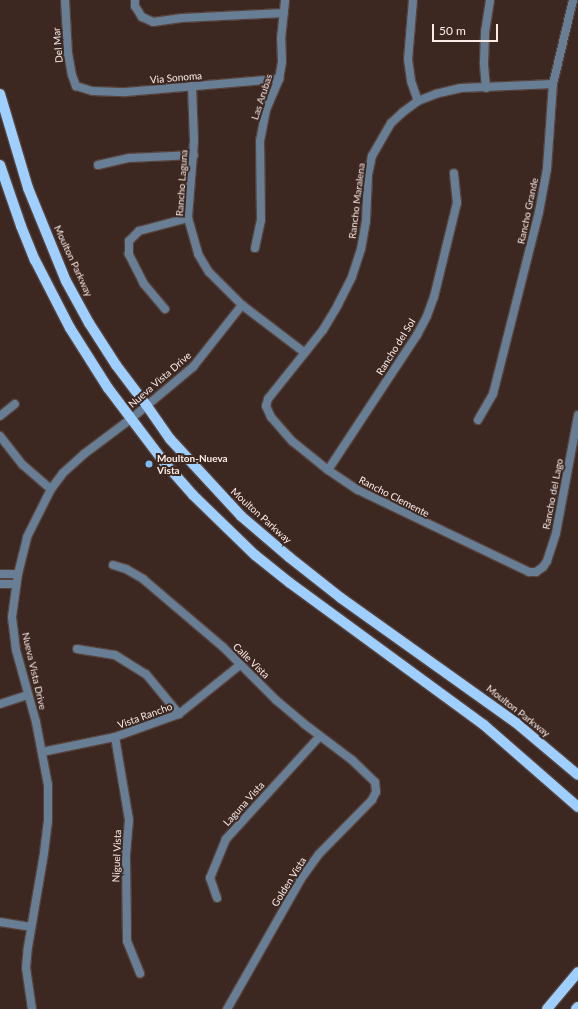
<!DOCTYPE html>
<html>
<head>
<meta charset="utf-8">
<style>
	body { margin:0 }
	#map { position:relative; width:578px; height:1009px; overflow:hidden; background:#3d2821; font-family:Lato,sans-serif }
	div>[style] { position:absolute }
	.roads { filter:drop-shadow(1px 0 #57433d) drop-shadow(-1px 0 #57433d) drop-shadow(0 1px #57433d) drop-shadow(0 -1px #57433d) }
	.minor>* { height:8px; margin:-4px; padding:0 4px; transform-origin:4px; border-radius:4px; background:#677e95 }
	.tertiary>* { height:8px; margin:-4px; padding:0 4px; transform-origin:4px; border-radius:4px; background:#677e95 }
	.primary>* { height:10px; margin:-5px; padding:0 5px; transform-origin:5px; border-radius:5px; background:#9ecffe }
	.dots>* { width:11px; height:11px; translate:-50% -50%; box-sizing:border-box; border:2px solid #3d2821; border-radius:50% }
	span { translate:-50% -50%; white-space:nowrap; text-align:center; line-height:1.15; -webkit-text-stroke:4px #3d2821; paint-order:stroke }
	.street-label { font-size:10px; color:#faebe7 }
	.poi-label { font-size:10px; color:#faebe7; font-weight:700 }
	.left { translate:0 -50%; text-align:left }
	.scale { position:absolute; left:432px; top:24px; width:66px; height:18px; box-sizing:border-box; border:2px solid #faebe7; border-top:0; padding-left:5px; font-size:12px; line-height:14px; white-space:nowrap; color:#faebe7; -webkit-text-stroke:3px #3d2821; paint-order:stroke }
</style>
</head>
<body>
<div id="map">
	<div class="roads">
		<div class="minor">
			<i style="left:65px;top:0;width:53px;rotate:86.8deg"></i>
			<i style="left:68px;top:53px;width:22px;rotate:80deg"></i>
			<i style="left:72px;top:75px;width:12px;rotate:70deg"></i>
			<i style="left:76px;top:86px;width:17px;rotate:17deg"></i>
			<i style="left:92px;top:91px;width:34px;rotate:2deg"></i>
			<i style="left:126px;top:92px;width:154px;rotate:-4.9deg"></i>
			<i style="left:135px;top:0;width:6px;rotate:90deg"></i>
			<i style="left:135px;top:6px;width:13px;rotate:58deg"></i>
			<i style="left:142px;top:17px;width:12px;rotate:24deg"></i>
			<i style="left:153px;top:22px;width:29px;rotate:-8deg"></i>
			<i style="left:182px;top:18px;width:102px;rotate:-2.8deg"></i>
			<i style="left:413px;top:0;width:59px;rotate:94.8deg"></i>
			<i style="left:408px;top:59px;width:22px;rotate:82deg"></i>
			<i style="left:411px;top:81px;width:21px;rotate:71deg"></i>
			<i style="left:553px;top:84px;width:92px;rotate:177.5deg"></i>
			<i style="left:461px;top:88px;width:26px;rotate:167deg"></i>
			<i style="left:436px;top:94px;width:19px;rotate:159deg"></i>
			<i style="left:418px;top:101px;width:19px;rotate:144deg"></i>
			<i style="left:403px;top:112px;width:16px;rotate:137deg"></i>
			<i style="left:391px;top:123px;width:38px;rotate:120deg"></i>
			<i style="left:372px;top:156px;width:19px;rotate:102deg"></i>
			<i style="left:368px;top:175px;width:46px;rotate:92.5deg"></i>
			<i style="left:366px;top:221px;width:28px;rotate:100deg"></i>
			<i style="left:361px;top:249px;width:29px;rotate:108deg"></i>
			<i style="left:352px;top:277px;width:31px;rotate:117deg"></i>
			<i style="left:338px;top:305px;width:29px;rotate:121deg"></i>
			<i style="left:323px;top:330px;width:88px;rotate:128.6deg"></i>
			<i style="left:268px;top:399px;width:7px;rotate:106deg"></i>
			<i style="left:266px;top:406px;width:12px;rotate:66deg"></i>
			<i style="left:271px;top:417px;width:32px;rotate:49deg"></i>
			<i style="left:292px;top:441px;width:46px;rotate:38.9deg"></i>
			<i style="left:328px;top:470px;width:36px;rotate:34deg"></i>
			<i style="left:358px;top:490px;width:190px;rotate:25.6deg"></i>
			<i style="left:529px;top:572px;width:7px"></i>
			<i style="left:536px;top:572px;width:9px;rotate:-36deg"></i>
			<i style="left:543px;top:567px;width:7px;rotate:-56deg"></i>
			<i style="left:547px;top:561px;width:29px;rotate:-72deg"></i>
			<i style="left:556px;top:533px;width:120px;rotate:-79.4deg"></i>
			<i style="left:192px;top:86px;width:55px;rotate:87.9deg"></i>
			<i style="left:194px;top:141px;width:77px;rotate:94.5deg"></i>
			<i style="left:188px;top:218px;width:37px;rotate:74deg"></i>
			<i style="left:198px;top:254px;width:21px;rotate:59deg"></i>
			<i style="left:209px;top:272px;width:47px;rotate:45deg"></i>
			<i style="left:242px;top:305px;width:79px;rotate:37.3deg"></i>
			<i style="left:486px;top:88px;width:25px;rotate:-95deg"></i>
			<i style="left:484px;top:63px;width:31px;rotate:-88deg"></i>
			<i style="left:485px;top:32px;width:32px;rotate:-81deg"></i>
			<i style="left:98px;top:165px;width:32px;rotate:-13deg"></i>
			<i style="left:129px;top:158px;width:65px;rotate:-2.6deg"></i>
			<i style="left:255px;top:248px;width:29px;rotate:-78deg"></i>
			<i style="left:261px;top:220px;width:79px;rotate:-90.7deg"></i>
			<i style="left:260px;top:141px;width:32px;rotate:-79deg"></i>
			<i style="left:266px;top:110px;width:34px;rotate:-67deg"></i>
			<i style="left:279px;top:79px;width:17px;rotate:-80deg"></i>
			<i style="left:282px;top:62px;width:23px;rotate:-92deg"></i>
			<i style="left:281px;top:39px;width:39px;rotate:-84deg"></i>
			<i style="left:165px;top:309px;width:33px;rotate:-130deg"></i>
			<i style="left:144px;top:284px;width:34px;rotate:-117deg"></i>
			<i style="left:129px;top:254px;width:13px;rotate:-90deg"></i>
			<i style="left:129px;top:241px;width:14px;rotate:-45deg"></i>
			<i style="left:139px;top:231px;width:51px;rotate:-14.9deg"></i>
			<i style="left:0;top:416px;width:19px;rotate:-39deg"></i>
			<i style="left:478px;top:420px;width:30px;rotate:-60deg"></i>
			<i style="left:493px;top:394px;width:188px;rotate:-75.8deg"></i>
			<i style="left:539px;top:212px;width:44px;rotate:-79.5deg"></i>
			<i style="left:547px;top:169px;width:85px;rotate:-86deg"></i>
			<i style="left:553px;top:84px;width:86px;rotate:-76.6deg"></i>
			<i style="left:0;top:436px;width:37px;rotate:52deg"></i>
			<i style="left:23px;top:465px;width:37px;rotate:41deg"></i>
			<i style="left:328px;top:470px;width:162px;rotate:-56.6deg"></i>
			<i style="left:417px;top:335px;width:21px;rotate:-62deg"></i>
			<i style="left:427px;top:316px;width:20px;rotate:-70deg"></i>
			<i style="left:434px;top:297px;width:97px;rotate:-76.3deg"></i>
			<i style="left:457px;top:203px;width:30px;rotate:-96deg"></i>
			<i style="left:113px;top:565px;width:14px;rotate:17deg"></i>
			<i style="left:126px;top:569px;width:20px;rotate:30deg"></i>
			<i style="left:143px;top:579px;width:105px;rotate:40.4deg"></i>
			<i style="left:223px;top:647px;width:75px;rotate:45deg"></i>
			<i style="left:276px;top:700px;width:35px;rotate:40deg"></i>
			<i style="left:303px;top:723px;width:61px;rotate:37.1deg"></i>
			<i style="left:352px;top:760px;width:32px;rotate:44deg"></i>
			<i style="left:375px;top:782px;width:10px;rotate:84deg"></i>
			<i style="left:376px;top:792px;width:9px;rotate:117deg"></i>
			<i style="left:372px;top:800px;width:76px;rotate:134.5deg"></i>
			<i style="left:319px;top:854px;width:31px;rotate:126deg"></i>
			<i style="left:301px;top:879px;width:150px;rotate:119.6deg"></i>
			<i style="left:0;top:574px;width:18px"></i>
			<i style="left:0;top:584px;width:16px"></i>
			<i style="left:77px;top:649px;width:38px;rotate:9deg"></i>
			<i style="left:115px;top:655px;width:36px;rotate:32deg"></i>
			<i style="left:146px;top:674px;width:52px;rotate:50.5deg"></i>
			<i style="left:0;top:704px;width:29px;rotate:-18deg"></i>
			<i style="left:115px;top:737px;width:84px;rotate:80.4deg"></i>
			<i style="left:129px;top:820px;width:37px;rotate:95deg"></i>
			<i style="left:126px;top:857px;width:84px;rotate:89.3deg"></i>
			<i style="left:127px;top:941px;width:35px;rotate:68deg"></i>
			<i style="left:42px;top:752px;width:75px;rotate:-11.6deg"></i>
			<i style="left:115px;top:737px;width:68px;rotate:-19.8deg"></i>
			<i style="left:179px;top:714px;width:78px;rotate:-38.8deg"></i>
			<i style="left:217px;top:898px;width:21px;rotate:-109deg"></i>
			<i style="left:210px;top:878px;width:42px;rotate:-67.7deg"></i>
			<i style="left:226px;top:839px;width:139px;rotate:-47.6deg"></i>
			<i style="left:0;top:922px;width:31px;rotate:9deg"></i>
		</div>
		<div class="tertiary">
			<i style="left:32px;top:1009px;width:41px;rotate:-98.3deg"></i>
			<i style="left:26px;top:968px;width:21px;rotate:-85deg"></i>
			<i style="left:28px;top:947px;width:95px;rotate:-80.3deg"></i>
			<i style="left:44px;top:853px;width:32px;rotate:-83deg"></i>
			<i style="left:48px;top:821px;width:36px;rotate:-90deg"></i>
			<i style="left:48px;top:785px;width:64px;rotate:-100.8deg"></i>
			<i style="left:36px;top:722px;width:75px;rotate:-105.5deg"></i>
			<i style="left:16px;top:650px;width:33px;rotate:-97deg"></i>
			<i style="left:12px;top:617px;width:43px;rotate:-82.1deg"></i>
			<i style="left:18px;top:574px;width:38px;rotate:-76deg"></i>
			<i style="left:27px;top:537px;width:54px;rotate:-63.4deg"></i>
			<i style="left:51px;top:489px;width:20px;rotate:-53deg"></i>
			<i style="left:63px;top:473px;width:28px;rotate:-42deg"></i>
			<i style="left:84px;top:454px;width:60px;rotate:-36.9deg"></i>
			<i style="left:132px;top:418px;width:80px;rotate:-39.9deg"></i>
			<i style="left:193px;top:367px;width:79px;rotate:-51.7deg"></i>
		</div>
		<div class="primary">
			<i style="left:0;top:94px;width:98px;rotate:73.4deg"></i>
			<i style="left:28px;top:188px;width:100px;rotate:67.8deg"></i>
			<i style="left:66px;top:281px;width:48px;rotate:61.3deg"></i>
			<i style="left:89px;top:323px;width:50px;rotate:57.3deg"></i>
			<i style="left:116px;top:365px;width:51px;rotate:52.9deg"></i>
			<i style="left:147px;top:406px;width:40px;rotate:55.1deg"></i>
			<i style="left:170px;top:439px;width:105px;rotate:47.3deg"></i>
			<i style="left:241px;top:516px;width:63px;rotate:40.5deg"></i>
			<i style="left:289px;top:557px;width:66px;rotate:38.3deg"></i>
			<i style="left:341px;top:598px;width:214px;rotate:35.5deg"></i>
			<i style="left:515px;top:722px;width:82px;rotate:40.1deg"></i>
			<i style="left:0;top:165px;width:65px;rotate:71deg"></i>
			<i style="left:21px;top:226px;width:37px;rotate:68deg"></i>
			<i style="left:35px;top:260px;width:76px;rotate:62.8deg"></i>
			<i style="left:70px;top:328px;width:71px;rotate:57.7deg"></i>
			<i style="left:108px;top:388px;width:93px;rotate:52.9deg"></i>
			<i style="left:164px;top:462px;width:44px;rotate:48.7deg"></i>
			<i style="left:193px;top:495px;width:86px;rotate:44.1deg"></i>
			<i style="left:255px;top:555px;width:45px;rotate:38.7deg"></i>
			<i style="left:290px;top:583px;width:240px;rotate:36.2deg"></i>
			<i style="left:484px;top:725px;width:125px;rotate:41.1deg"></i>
			<i style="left:547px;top:1009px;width:48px;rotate:-50deg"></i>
			<i style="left:576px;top:1009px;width:3px;rotate:-45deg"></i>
		</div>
	</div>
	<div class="dots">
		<i style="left:149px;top:464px;background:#7dbef9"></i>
	</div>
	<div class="street-label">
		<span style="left:58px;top:45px;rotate:-95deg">Del Mar</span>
		<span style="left:176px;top:78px;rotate:-5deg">Via Sonoma</span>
		<span style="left:262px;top:97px;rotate:-72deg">Las Arubas</span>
		<span style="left:182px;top:183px;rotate:-86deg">Rancho Laguna</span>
		<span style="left:357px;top:201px;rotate:-83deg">Rancho Maralena</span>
		<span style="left:528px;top:211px;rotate:-78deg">Rancho Grande</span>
		<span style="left:73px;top:261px;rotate:65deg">Moulton Parkway</span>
		<span style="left:396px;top:347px;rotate:-58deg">Rancho del Sol</span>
		<span style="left:160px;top:380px;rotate:-41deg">Nueva Vista Drive</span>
		<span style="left:553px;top:494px;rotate:-79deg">Rancho del Lago</span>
		<span style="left:394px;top:497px;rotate:27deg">Rancho Clemente</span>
		<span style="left:261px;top:516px;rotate:42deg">Moulton Parkway</span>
		<span style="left:251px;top:661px;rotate:44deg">Calle Vista</span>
		<span style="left:34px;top:671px;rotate:77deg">Nueva Vista Drive</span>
		<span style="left:518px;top:711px;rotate:38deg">Moulton Parkway</span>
		<span style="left:145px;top:716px;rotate:-20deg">Vista Rancho</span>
		<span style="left:244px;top:804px;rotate:-48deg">Laguna Vista</span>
		<span style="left:117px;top:856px;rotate:-88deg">Niguel Vista</span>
		<span style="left:289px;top:882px;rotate:-58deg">Golden Vista</span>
	</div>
	<div class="poi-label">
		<span class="left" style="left:157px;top:464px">Moulton-Nueva<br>Vista</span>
	</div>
	<div class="scale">50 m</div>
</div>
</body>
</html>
